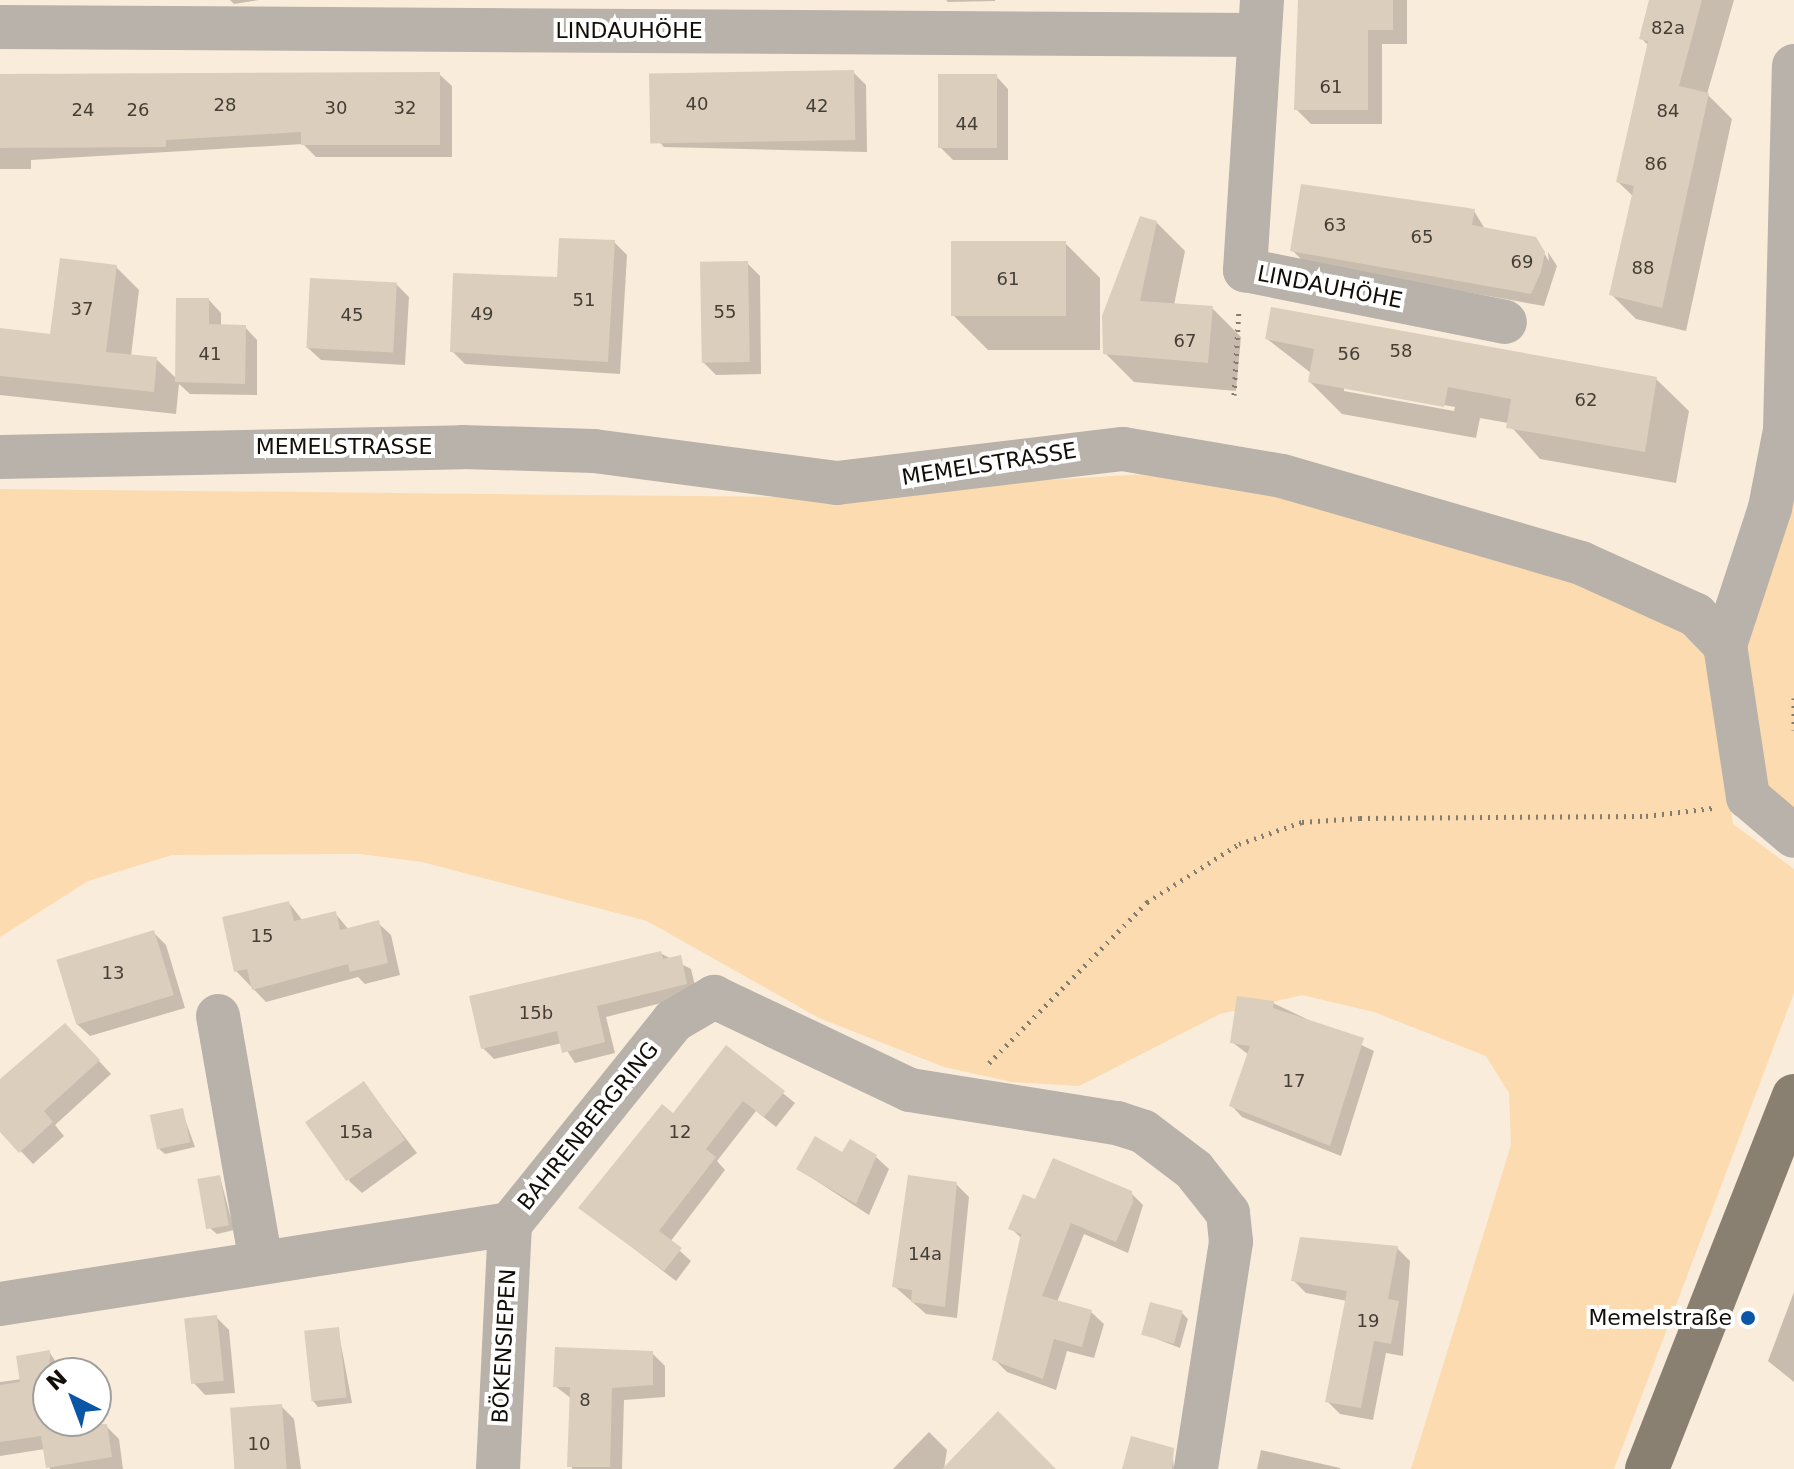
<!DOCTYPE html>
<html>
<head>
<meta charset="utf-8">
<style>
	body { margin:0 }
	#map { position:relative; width:1794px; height:1469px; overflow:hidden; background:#faecda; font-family:"DejaVu Sans",sans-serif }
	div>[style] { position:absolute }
	.green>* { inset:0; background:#fbdbaf }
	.shadow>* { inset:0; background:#0003 }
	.building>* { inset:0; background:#dbcebc; transform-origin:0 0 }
	.path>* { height:5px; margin-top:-2.5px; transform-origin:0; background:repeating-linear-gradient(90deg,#857c70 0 2px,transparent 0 8px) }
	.minor>* { height:44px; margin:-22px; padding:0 22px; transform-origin:22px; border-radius:22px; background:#b8b2aa }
	.major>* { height:44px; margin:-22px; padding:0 22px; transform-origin:22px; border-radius:22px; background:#8a8072 }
	.dots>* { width:22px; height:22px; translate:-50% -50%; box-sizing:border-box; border:4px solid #fff; border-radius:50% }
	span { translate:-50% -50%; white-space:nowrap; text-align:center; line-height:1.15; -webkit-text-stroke:8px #fff; paint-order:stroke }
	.number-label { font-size:18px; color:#453e35 }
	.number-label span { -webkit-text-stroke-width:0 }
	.street-label { font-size:22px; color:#130e08 }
	.poi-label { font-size:22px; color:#130e08 }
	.right { translate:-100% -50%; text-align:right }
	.north { position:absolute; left:32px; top:1357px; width:80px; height:80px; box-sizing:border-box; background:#fff; border:2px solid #a19f9c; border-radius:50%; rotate:318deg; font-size:22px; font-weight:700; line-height:32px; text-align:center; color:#130e08 }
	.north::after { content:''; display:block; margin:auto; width:28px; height:36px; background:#0b56a5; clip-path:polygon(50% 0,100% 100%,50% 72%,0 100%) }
</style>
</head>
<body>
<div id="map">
	<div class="green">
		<i style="clip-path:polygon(1794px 468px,1794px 815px,1763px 782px,1746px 706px,1747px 633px)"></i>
		<i style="clip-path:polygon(1192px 471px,1514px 553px,1699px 640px,1710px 668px,1733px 824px,1794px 869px,1794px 993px,1614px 1469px,1411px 1469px,1511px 1145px,1509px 1093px,1486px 1056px,1374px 1012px,1302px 995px,1220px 1014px,1079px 1086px,1012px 1082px,944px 1067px,819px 1018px,647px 921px,422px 862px,360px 854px,172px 855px,88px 881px,0 937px,0 489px,779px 497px)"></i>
	</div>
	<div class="shadow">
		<i style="clip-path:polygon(230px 0,259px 0,234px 4px)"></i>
		<i style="clip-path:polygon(946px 0,995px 0,995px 1px,948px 2px)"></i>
		<i style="clip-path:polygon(1299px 0,1407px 0,1407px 44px,1382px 44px,1382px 124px,1311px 124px,1296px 109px)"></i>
		<i style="clip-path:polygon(1651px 0,1734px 0,1707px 94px,1732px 119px,1686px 331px,1636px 319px,1611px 294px,1634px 197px,1618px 182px,1649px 46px,1641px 38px)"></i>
		<i style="clip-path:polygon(853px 72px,866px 85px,867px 152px,664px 147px,652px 134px)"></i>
		<i style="clip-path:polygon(439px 74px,452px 86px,452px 157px,316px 157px,303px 144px,31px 160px,31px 169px,0 169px,0 77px)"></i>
		<i style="clip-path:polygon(996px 76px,1008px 89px,1008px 160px,953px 160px,940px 147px)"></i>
		<i style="clip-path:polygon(1474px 211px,1485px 229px,1535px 239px,1549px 261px,1548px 252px,1557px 266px,1544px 306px,1305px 263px,1292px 250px)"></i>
		<i style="clip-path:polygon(1156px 222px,1185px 251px,1174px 305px,1212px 308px,1241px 337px,1236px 391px,1134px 382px,1105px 353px)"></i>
		<i style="clip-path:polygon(614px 242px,627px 255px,620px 374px,465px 364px,452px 351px)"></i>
		<i style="clip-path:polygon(1065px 243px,1100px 278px,1100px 350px,988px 350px,953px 315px)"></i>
		<i style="clip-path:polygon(747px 263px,760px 276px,761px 374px,716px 375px,703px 362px)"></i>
		<i style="clip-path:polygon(116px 267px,139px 290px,131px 356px,156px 359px,177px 379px,209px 300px,221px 313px,221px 326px,245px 327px,257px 340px,257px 395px,190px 394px,179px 384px,176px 414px,0 395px,0 329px,52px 336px)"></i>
		<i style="clip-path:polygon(396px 284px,409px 297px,405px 365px,321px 360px,308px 348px)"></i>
		<i style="clip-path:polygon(evenodd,1267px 339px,1656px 379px,1689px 411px,1676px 483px,1540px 459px,1508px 423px,1480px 418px,1476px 438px,1342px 414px,1310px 382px,1311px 373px,1267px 339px,1344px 387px,1455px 407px,1454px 411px,1344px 391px,1344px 387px)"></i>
		<i style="clip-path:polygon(289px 903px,303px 921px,335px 913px,349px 930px,378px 923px,391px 935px,400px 975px,365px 984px,358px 977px,266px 1002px,236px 971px)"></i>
		<i style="clip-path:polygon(153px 932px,166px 945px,185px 1008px,90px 1036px,77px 1024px)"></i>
		<i style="clip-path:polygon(660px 953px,691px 969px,697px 994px,606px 1017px,615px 1053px,575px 1063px,562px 1043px,494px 1059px,483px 1048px)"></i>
		<i style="clip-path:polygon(1273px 1003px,1374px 1051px,1341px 1156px,1242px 1117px,1231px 1105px,1249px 1055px,1232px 1042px)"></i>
		<i style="clip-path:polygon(78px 1038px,111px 1074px,55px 1125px,64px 1136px,33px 1164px,0 1129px,0 1082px)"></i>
		<i style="clip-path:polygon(727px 1048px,795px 1103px,776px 1127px,756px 1111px,717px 1161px,725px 1170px,670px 1242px,691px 1261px,676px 1281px,581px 1208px,674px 1116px)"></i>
		<i style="clip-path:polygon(364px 1084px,417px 1153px,362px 1193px,349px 1181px)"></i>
		<i style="clip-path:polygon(182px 1111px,195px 1147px,165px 1154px,159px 1149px)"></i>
		<i style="clip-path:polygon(843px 1155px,876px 1157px,889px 1169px,869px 1215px,798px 1169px)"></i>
		<i style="clip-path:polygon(220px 1177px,234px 1230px,217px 1234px,211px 1229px)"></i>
		<i style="clip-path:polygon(956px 1184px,969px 1197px,957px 1318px,926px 1314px,894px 1286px)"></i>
		<i style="clip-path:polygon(1130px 1192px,1143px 1205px,1128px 1253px,1084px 1234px,1057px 1302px,1091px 1312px,1104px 1324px,1094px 1358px,1067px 1351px,1056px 1390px,1007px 1372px,994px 1359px,1022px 1239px,1011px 1228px,1036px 1202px)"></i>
		<i style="clip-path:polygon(1397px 1248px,1410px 1261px,1403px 1356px,1386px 1353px,1373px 1420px,1340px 1414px,1327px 1401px,1347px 1301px,1306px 1293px,1293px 1280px)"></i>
		<i style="clip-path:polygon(1794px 1292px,1794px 1382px,1768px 1361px)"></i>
		<i style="clip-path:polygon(1182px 1313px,1188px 1319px,1180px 1348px,1144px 1334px)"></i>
		<i style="clip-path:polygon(216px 1317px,229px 1330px,235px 1393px,205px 1395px,193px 1382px)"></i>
		<i style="clip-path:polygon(338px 1329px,352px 1403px,318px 1407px,313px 1401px)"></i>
		<i style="clip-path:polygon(50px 1353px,63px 1373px,48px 1373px,48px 1421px,106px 1426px,119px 1439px,123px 1469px,50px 1469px,45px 1449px,0 1456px,0 1382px,22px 1379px)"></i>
		<i style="clip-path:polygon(652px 1353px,665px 1366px,665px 1397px,624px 1400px,622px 1469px,572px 1469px,572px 1399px,555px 1386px)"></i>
		<i style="clip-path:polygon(281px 1406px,294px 1419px,301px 1469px,235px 1469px,232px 1410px)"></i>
		<i style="clip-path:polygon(929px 1432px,947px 1450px,944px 1469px,893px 1469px)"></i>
		<i style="clip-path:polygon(1172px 1449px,1174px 1469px,1127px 1469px)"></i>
		<i style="clip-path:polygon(1261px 1450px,1340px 1468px,1341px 1469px,1257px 1469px)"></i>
	</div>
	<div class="building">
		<i style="clip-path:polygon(1298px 0,1393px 0,1393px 30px,1368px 30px,1368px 110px,1294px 110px)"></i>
		<i style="clip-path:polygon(1649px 0,1702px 0,1679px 86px,1709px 93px,1662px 308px,1609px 295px,1634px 186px,1616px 182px,1648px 41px,1639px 39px)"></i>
		<i style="left:854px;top:70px;width:70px;height:205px;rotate:89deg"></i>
		<i style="clip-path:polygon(440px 72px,440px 145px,301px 145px,301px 132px,166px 140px,166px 147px,0 148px,0 74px)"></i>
		<i style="left:938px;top:74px;width:59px;height:74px"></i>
		<i style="clip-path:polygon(1301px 184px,1475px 209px,1472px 225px,1536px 237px,1545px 252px,1541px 272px,1531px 294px,1290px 251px)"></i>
		<i style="clip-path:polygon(1140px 216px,1157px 221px,1140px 301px,1213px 306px,1208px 363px,1103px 354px,1102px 316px)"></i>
		<i style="clip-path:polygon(559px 238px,615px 240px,608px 362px,450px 352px,453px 273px,557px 277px)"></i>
		<i style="left:951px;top:241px;width:115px;height:75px"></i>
		<i style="clip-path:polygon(60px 258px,117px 265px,106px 352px,157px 357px,154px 392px,0 376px,0 328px,50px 334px)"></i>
		<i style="left:748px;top:261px;width:101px;height:48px;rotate:89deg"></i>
		<i style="left:310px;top:278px;width:87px;height:70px;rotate:3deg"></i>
		<i style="clip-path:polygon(176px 298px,209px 298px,209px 324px,246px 325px,245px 384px,175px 382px)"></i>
		<i style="clip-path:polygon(1271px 307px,1657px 377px,1645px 452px,1506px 428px,1511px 399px,1448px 387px,1444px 407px,1308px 382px,1314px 349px,1265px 339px)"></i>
		<i style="clip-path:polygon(289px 901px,294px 921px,336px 911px,340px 930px,379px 920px,388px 963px,350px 972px,348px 964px,252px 990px,247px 969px,234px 972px,222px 917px)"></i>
		<i style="left:154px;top:930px;width:68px;height:102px;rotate:73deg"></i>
		<i style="clip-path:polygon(661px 951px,663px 959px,681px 955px,687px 984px,597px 1006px,605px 1042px,562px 1053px,557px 1031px,481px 1049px,469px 996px)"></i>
		<i style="clip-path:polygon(1237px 996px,1274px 1001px,1273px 1008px,1364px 1038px,1330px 1146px,1229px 1106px,1250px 1046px,1230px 1043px)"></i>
		<i style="clip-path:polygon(65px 1023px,100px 1060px,44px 1111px,53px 1122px,19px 1153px,0 1132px,0 1079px)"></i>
		<i style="clip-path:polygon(726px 1045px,785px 1091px,764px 1117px,743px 1101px,706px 1149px,716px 1157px,659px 1231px,682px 1248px,664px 1271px,578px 1208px,662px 1104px,673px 1113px)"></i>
		<i style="left:364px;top:1081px;width:72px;height:72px;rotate:55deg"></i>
		<i style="left:183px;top:1108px;width:35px;height:34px;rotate:78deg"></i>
		<i style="clip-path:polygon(815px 1136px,842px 1152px,850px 1139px,877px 1155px,856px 1204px,796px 1169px)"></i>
		<i style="clip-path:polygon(1053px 1158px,1132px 1191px,1133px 1202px,1116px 1242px,1071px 1223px,1042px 1296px,1092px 1310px,1082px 1347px,1054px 1339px,1043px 1379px,992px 1360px,1021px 1234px,1008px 1229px,1023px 1194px,1035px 1199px)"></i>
		<i style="left:220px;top:1175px;width:51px;height:23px;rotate:80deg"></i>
		<i style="clip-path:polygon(908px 1175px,957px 1182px,945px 1307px,911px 1302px,912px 1290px,892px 1287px)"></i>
		<i style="clip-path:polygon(1300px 1237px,1398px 1246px,1388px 1299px,1399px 1301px,1391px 1344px,1374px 1341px,1361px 1408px,1325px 1402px,1347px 1291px,1291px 1281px)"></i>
		<i style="left:1150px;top:1302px;width:34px;height:34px;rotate:15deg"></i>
		<i style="left:217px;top:1315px;width:66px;height:33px;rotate:84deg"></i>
		<i style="left:339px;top:1327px;width:71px;height:35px;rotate:84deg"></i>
		<i style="clip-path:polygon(555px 1347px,653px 1351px,653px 1385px,612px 1388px,610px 1467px,567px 1467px,570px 1387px,553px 1387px)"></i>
		<i style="clip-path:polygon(50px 1350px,48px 1421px,107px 1424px,112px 1457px,46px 1468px,41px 1436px,0 1442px,0 1385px,20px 1382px,16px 1356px)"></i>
		<i style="left:282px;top:1404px;width:65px;height:52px;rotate:86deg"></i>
		<i style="clip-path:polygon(998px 1411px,1056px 1469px,942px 1469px)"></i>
		<i style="clip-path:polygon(1131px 1436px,1174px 1448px,1172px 1469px,1122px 1469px)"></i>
	</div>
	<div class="path">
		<i style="left:1234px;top:395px;width:87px;rotate:-86.7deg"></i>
		<i style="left:1794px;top:698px;width:32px;rotate:90deg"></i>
		<i style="left:989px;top:1063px;width:226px;rotate:-45.5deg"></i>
		<i style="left:1147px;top:902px;width:109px;rotate:-32.2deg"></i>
		<i style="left:1239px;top:844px;width:67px;rotate:-19.2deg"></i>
		<i style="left:1302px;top:822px;width:58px;rotate:-3.9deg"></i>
		<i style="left:1360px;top:818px;width:286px;rotate:-0.4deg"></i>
		<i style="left:1646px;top:816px;width:67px;rotate:-6.8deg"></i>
	</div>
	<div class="minor">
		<i style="left:1262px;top:0;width:271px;rotate:93.6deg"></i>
		<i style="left:1245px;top:270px;width:265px;rotate:11.3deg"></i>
		<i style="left:0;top:27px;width:1258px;rotate:0.36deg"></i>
		<i style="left:0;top:457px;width:463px;rotate:-1.2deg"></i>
		<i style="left:463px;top:447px;width:131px;rotate:1.7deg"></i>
		<i style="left:594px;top:451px;width:245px;rotate:7.5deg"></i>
		<i style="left:837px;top:483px;width:288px;rotate:-6.8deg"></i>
		<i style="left:1123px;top:449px;width:161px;rotate:9.6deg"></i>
		<i style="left:1282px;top:476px;width:311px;rotate:16.2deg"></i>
		<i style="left:1581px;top:563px;width:126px;rotate:24.3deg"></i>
		<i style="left:1696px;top:615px;width:42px;rotate:46deg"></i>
		<i style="left:1725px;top:645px;width:154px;rotate:81.4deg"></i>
		<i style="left:1748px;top:797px;width:60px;rotate:40.3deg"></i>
		<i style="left:1725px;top:645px;width:144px;rotate:-71.8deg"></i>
		<i style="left:1770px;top:508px;width:79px;rotate:-79.1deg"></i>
		<i style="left:1785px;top:430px;width:364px;rotate:-88.6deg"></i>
		<i style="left:218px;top:1016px;width:250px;rotate:80.1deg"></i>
		<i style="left:0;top:1304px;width:516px;rotate:-8.91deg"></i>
		<i style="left:510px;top:1224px;width:260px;rotate:-51.2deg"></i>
		<i style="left:673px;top:1021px;width:48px;rotate:-30.3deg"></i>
		<i style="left:714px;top:997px;width:217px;rotate:25.4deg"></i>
		<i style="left:910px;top:1090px;width:210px;rotate:9.1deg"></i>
		<i style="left:1117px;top:1123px;width:28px;rotate:18deg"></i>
		<i style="left:1144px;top:1132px;width:63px;rotate:37.2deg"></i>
		<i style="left:1194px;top:1170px;width:55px;rotate:51.7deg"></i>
		<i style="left:1228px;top:1213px;width:29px;rotate:84deg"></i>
		<i style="left:1231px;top:1242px;width:230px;rotate:98.8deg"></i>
		<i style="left:498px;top:1469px;width:245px;rotate:-87.2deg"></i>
	</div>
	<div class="major">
		<i style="left:1647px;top:1469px;width:401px;rotate:-68.5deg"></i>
	</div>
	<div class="dots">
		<i style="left:1748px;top:1318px;background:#0b56a5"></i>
	</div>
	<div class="number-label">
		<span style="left:1668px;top:28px">82a</span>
		<span style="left:1331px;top:87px">61</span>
		<span style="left:697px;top:104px">40</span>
		<span style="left:225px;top:105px">28</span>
		<span style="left:817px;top:106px">42</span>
		<span style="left:336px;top:108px">30</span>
		<span style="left:405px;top:108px">32</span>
		<span style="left:83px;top:110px">24</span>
		<span style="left:138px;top:110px">26</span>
		<span style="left:1668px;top:111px">84</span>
		<span style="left:967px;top:124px">44</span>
		<span style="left:1656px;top:164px">86</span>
		<span style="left:1335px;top:225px">63</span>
		<span style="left:1422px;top:237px">65</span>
		<span style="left:1522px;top:262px">69</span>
		<span style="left:1643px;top:268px">88</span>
		<span style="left:1008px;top:279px">61</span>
		<span style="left:584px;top:300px">51</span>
		<span style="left:82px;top:309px">37</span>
		<span style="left:725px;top:312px">55</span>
		<span style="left:482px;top:314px">49</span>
		<span style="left:352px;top:315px">45</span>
		<span style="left:1185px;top:341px">67</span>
		<span style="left:1401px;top:351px">58</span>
		<span style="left:210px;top:354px">41</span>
		<span style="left:1349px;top:354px">56</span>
		<span style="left:1586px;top:400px">62</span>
		<span style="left:262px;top:936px">15</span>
		<span style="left:113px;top:973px">13</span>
		<span style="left:536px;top:1013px">15b</span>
		<span style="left:1294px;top:1081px">17</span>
		<span style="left:356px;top:1132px">15a</span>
		<span style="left:680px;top:1132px">12</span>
		<span style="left:925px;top:1254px">14a</span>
		<span style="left:1368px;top:1321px">19</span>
		<span style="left:585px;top:1400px">8</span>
		<span style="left:259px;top:1444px">10</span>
	</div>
	<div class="street-label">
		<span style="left:629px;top:31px">LINDAUHÖHE</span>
		<span style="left:1330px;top:287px;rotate:11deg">LINDAUHÖHE</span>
		<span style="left:344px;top:447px">MEMELSTRASSE</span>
		<span style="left:989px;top:464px;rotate:-9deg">MEMELSTRASSE</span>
		<span style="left:588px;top:1126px;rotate:-51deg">BAHRENBERGRING</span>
		<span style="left:504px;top:1346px;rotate:-87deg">BÖKENSIEPEN</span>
	</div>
	<div class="poi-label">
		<span class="right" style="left:1732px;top:1318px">Memelstraße</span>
	</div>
	<div class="north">N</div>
</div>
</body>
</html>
